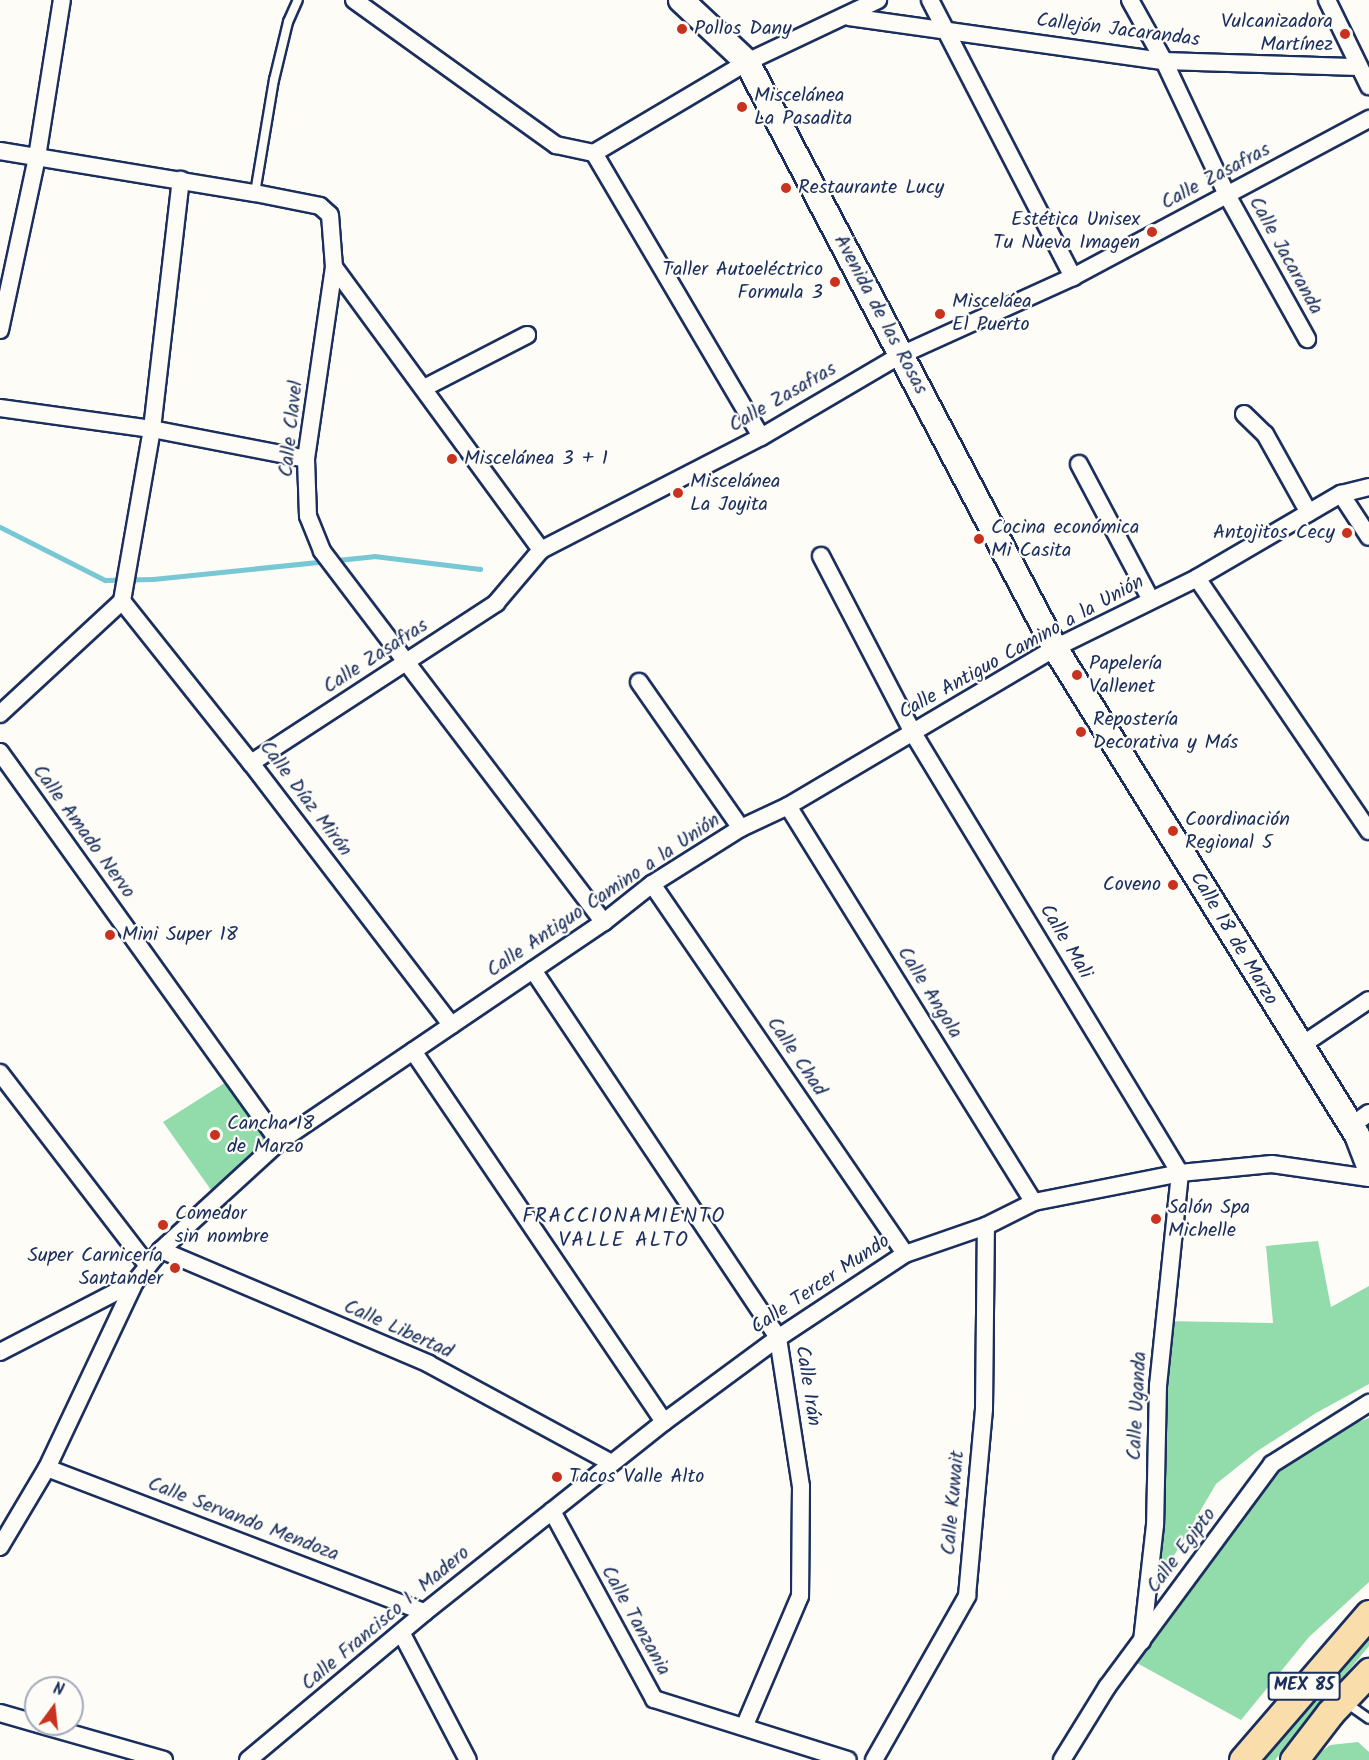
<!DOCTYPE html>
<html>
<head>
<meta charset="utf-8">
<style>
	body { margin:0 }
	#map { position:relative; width:1369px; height:1760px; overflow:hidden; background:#fdfcf7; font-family:Kalam,sans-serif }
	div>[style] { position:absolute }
	.green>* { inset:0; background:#92dbab }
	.stream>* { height:5px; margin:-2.5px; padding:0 2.5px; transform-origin:2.5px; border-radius:2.5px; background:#78c7d4 }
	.roads { filter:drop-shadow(2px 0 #1b2f5e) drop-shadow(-2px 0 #1b2f5e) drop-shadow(0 2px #1b2f5e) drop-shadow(0 -2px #1b2f5e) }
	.lane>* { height:8px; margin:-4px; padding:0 4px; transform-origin:4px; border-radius:4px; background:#fdfcf7 }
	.street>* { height:16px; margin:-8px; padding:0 8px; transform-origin:8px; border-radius:8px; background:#fdfcf7 }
	.secondary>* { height:24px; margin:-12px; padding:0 12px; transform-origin:12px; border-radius:12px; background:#fdfcf7 }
	.primary>* { height:27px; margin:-13.5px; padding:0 13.5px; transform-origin:13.5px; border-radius:13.5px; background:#f9deab }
	.dots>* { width:16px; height:16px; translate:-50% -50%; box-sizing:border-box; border:3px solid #fdfcf7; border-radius:50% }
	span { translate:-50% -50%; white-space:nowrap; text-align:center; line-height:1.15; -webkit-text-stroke:4.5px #fdfcf7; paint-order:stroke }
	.shield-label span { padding:2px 4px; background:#fdfcf7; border:2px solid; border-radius:4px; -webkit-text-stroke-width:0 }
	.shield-label { font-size:18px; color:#1b2f5e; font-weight:700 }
	.poi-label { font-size:20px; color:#1b2f5e }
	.right { translate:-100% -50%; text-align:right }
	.left { translate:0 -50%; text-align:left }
	.street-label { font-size:20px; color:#1b2f5e }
	.neighbourhood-label { font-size:21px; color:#1b2f5e; letter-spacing:1.5px }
	.north { position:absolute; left:24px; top:1676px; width:60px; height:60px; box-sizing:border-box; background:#fdfcf7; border:2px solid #a3aaba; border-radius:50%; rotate:15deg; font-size:16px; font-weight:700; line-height:24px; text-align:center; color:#1b2f5e }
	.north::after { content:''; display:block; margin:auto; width:21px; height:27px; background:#c8321e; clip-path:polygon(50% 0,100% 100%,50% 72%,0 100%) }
</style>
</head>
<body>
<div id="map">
	<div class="green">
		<i style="clip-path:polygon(231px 1079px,277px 1142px,216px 1197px,163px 1122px)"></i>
		<i style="clip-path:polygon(1318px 1241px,1331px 1307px,1369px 1286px,1369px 1384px,1316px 1413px,1256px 1452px,1216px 1484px,1165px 1571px,1148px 1588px,1165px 1321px,1273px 1323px,1266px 1246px)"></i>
		<i style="clip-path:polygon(1369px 1418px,1369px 1582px,1309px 1637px,1241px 1720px,1135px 1662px,1288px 1448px)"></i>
		<i style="clip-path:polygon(1369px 1629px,1369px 1646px,1275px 1760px,1258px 1760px)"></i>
		<i style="clip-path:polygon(1358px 1742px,1369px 1752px,1369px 1760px,1311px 1760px,1330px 1745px)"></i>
	</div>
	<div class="stream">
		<i style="left:0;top:527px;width:118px;rotate:26.8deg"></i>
		<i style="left:105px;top:580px;width:48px;rotate:-1.2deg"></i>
		<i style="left:153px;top:579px;width:222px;rotate:-5.9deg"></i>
		<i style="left:374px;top:556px;width:107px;rotate:7deg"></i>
	</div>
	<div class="roads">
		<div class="lane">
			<i style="left:255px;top:193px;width:115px;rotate:-80.5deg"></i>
			<i style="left:274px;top:80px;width:60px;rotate:-76.4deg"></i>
			<i style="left:288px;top:22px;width:24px;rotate:-66deg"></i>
			<i style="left:1345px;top:1702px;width:29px;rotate:35deg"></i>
		</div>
		<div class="street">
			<i style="left:354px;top:0;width:249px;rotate:35.7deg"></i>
			<i style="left:556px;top:145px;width:39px;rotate:12deg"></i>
			<i style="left:594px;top:153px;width:329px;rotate:59.5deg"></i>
			<i style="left:930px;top:0;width:312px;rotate:62.7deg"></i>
			<i style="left:1130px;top:0;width:70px;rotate:60.9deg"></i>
			<i style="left:1164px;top:61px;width:148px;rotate:64.8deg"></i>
			<i style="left:1227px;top:195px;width:165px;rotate:60.9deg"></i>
			<i style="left:1327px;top:0;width:96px;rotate:64deg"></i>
			<i style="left:849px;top:17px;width:318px;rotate:8deg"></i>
			<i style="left:1164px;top:61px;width:195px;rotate:1.8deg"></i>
			<i style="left:0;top:151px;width:258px;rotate:9.4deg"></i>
			<i style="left:255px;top:193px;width:66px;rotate:11.3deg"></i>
			<i style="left:320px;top:206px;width:13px;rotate:42deg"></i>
			<i style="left:330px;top:215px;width:52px;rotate:85.6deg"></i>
			<i style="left:334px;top:267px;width:194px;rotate:98.3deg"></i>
			<i style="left:306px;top:459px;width:57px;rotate:88deg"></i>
			<i style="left:308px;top:516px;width:38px;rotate:68deg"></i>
			<i style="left:322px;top:551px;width:466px;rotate:52.8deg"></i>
			<i style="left:594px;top:153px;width:178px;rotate:-30.7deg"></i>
			<i style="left:747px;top:62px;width:145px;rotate:-25.3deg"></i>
			<i style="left:334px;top:267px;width:351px;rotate:53.8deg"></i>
			<i style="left:0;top:330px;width:177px;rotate:-77.9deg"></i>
			<i style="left:37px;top:157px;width:159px;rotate:-81deg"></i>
			<i style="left:424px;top:388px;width:116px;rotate:-27.2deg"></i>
			<i style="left:0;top:408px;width:153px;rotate:7.9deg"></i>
			<i style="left:152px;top:429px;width:157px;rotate:11deg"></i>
			<i style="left:1244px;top:414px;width:29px;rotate:44deg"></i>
			<i style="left:1265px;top:434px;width:90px;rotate:60.9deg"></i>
			<i style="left:1079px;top:464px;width:152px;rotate:62.1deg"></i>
			<i style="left:1341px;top:494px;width:51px;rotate:56.9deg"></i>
			<i style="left:821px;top:556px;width:199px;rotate:62.5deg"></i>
			<i style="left:913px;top:733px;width:515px;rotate:58.75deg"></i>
			<i style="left:1180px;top:1173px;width:213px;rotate:95.9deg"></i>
			<i style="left:1158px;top:1385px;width:140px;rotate:91.2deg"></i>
			<i style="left:1155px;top:1525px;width:117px;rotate:96.4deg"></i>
			<i style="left:1197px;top:578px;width:306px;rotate:55.8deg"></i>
			<i style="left:122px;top:601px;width:207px;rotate:51.5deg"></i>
			<i style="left:251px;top:763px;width:330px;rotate:52.6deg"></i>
			<i style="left:122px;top:601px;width:175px;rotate:-80.1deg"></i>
			<i style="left:152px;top:429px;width:251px;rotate:-83.4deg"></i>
			<i style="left:639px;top:682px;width:178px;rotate:55.1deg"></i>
			<i style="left:0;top:714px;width:166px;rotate:-42.8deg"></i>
			<i style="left:0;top:752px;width:480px;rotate:54.4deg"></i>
			<i style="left:251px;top:763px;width:293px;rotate:-33.1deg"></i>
			<i style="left:496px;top:603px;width:70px;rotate:-49.7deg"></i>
			<i style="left:541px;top:550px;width:247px;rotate:-27.2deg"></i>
			<i style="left:761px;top:437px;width:162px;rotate:-30.4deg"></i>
			<i style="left:901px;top:355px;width:189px;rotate:-24.4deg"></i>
			<i style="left:1073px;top:277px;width:336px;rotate:-28.1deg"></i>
			<i style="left:788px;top:806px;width:466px;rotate:58.2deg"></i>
			<i style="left:652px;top:884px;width:448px;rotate:55.6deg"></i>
			<i style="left:533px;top:970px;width:442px;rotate:56.3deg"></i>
			<i style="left:778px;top:1338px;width:150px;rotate:81.2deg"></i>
			<i style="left:801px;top:1486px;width:110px;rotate:90.5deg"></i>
			<i style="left:800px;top:1596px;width:142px;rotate:113.1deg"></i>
			<i style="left:1299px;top:1047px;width:84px;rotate:-33.9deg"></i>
			<i style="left:413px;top:1051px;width:448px;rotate:55.9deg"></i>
			<i style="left:0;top:1073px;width:243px;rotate:52.5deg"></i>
			<i style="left:1351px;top:1126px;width:22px;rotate:-36deg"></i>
			<i style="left:161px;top:1250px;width:291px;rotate:23deg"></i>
			<i style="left:429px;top:1364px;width:207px;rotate:28.5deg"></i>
			<i style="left:0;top:1352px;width:152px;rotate:-27.4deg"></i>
			<i style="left:135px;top:1282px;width:41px;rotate:-50.9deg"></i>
			<i style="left:161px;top:1250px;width:160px;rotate:-42.5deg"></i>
			<i style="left:279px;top:1142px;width:392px;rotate:-34.1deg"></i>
			<i style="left:604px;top:922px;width:61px;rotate:-38.4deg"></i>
			<i style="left:652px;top:884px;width:105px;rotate:-32.2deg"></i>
			<i style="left:741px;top:828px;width:52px;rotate:-25.1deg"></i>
			<i style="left:788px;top:806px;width:310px;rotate:-30.6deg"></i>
			<i style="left:1055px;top:648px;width:158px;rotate:-26.2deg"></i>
			<i style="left:1197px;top:578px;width:167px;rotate:-30.3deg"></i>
			<i style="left:1341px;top:494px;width:29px;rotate:-14deg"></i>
			<i style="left:47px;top:1468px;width:404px;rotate:20.9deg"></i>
			<i style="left:552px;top:1511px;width:214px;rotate:61.5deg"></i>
			<i style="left:654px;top:1699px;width:203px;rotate:17.5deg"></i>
			<i style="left:0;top:1547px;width:92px;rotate:-59.3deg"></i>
			<i style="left:47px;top:1468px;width:206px;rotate:-64.7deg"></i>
			<i style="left:402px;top:1634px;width:142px;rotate:62.4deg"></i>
			<i style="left:0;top:1713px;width:37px;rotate:16deg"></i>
			<i style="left:38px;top:1724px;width:131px;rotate:15.9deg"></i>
			<i style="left:248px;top:1760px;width:231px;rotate:-39.9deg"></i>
			<i style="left:425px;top:1612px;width:305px;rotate:-38.5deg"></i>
			<i style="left:664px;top:1422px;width:142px;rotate:-36.4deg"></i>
			<i style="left:778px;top:1338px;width:152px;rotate:-33.5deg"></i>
			<i style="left:905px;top:1254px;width:86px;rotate:-19.1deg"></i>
			<i style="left:986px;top:1226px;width:54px;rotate:-26.6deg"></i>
			<i style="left:1034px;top:1202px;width:149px;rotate:-11.2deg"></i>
			<i style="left:1180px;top:1173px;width:92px;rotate:-5.6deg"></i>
			<i style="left:1272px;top:1164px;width:98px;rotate:8.2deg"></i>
			<i style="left:874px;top:1760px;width:189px;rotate:-60.4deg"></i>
			<i style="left:967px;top:1596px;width:188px;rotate:-84.8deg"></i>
			<i style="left:984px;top:1409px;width:183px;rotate:-89.4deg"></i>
			<i style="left:1062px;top:1760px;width:86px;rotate:-58.3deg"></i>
			<i style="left:1107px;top:1687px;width:277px;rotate:-53.5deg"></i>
			<i style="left:1272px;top:1464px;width:115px;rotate:-32.2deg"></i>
		</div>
		<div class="secondary">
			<i style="left:681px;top:0;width:91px;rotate:43.2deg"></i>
			<i style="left:747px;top:62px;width:662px;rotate:62.27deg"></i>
			<i style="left:1055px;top:648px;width:573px;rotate:58.2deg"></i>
			<i style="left:1357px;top:1135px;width:34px;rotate:69deg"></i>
		</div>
		<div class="primary">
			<i style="left:1243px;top:1760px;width:193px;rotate:-49.2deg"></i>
			<i style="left:1294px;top:1760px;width:59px;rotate:-52.5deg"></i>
			<i style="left:1330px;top:1713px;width:57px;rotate:-46.4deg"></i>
		</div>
	</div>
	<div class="dots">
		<i style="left:682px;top:29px;background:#c8321e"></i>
		<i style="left:1345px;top:34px;background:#c8321e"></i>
		<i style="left:742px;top:107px;background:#c8321e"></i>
		<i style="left:786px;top:188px;background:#c8321e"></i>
		<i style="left:1152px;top:232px;background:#c8321e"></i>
		<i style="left:835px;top:282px;background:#c8321e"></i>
		<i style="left:940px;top:314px;background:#c8321e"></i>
		<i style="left:452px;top:459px;background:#c8321e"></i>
		<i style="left:678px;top:493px;background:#c8321e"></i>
		<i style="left:1347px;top:533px;background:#c8321e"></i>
		<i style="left:979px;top:539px;background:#c8321e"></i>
		<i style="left:1077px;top:675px;background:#c8321e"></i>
		<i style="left:1081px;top:732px;background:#c8321e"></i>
		<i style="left:1173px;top:831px;background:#c8321e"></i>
		<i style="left:1173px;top:885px;background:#c8321e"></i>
		<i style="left:110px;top:935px;background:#c8321e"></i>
		<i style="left:215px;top:1135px;background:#c8321e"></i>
		<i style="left:1156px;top:1219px;background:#c8321e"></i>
		<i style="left:163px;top:1225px;background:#c8321e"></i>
		<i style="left:175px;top:1268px;background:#c8321e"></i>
		<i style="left:557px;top:1477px;background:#c8321e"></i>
	</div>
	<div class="shield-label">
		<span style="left:1304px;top:1686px">MEX 85</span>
	</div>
	<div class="poi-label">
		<span class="right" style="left:1333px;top:34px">Vulcanizadora<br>Martínez</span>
		<span class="left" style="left:694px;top:29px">Pollos Dany</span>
		<span class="left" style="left:754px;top:108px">Miscelánea<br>La Pasadita</span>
		<span class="left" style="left:798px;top:188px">Restaurante Lucy</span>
		<span class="right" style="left:1140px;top:232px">Estética Unisex<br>Tu Nueva Imagen</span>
		<span class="right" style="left:823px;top:282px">Taller Autoeléctrico<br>Formula 3</span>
		<span class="left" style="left:952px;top:314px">Misceláea<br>El Puerto</span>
		<span class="left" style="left:464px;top:459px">Miscelánea 3 + 1</span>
		<span class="left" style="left:690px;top:494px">Miscelánea<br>La Joyita</span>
		<span class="left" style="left:991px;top:540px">Cocina económica<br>Mi Casita</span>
		<span class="right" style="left:1335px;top:533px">Antojitos Cecy</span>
		<span class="left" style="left:1089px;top:676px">Papelería<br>Vallenet</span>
		<span class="left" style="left:1093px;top:732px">Repostería<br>Decorativa y Más</span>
		<span class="left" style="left:1185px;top:832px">Coordinación<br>Regional 5</span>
		<span class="right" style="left:1161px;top:885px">Coveno</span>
		<span class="left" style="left:122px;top:935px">Mini Super 18</span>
		<span class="left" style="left:227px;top:1136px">Cancha 18<br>de Marzo</span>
		<span class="left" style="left:1168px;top:1220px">Salón Spa<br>Michelle</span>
		<span class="left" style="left:175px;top:1226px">Comedor<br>sin nombre</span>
		<span class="right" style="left:163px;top:1268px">Super Carnicería<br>Santander</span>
		<span class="left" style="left:569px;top:1477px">Tacos Valle Alto</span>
	</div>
	<div class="street-label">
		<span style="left:1118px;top:31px;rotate:7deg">Callejón Jacarandas</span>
		<span style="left:1216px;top:177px;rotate:-28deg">Calle Zasafras</span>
		<span style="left:1285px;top:256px;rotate:61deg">Calle Jacaranda</span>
		<span style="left:880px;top:315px;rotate:62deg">Avenida de las Rosas</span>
		<span style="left:783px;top:398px;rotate:-30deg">Calle Zasafras</span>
		<span style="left:292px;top:429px;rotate:-84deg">Calle Clavel</span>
		<span style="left:1022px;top:648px;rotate:-29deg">Calle Antiguo Camino a la Unión</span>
		<span style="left:376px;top:657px;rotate:-33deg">Calle Zasafras</span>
		<span style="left:305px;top:799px;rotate:53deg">Calle Díaz Mirón</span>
		<span style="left:83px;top:832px;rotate:54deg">Calle Amado Nervo</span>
		<span style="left:604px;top:896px;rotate:-34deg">Calle Antiguo Camino a la Unión</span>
		<span style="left:1233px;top:939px;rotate:59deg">Calle 18 de Marzo</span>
		<span style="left:1065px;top:942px;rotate:59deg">Calle Mali</span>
		<span style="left:929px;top:993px;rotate:58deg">Calle Angola</span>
		<span style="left:796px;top:1057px;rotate:56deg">Calle Chad</span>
		<span style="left:821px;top:1285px;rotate:-34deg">Calle Tercer Mundo</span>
		<span style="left:398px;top:1330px;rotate:24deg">Calle Libertad</span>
		<span style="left:807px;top:1386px;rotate:81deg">Calle Irán</span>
		<span style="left:1138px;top:1406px;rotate:-87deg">Calle Uganda</span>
		<span style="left:954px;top:1503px;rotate:-85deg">Calle Kuwait</span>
		<span style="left:243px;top:1520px;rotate:21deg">Calle Servando Mendoza</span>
		<span style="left:1182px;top:1551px;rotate:-53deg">Calle Egipto</span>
		<span style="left:386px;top:1619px;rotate:-40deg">Calle Francisco I. Madero</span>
		<span style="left:635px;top:1621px;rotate:61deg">Calle Tanzania</span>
	</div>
	<div class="neighbourhood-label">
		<span style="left:624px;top:1229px">FRACCIONAMIENTO<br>VALLE ALTO</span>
	</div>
	<div class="north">N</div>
</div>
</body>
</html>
